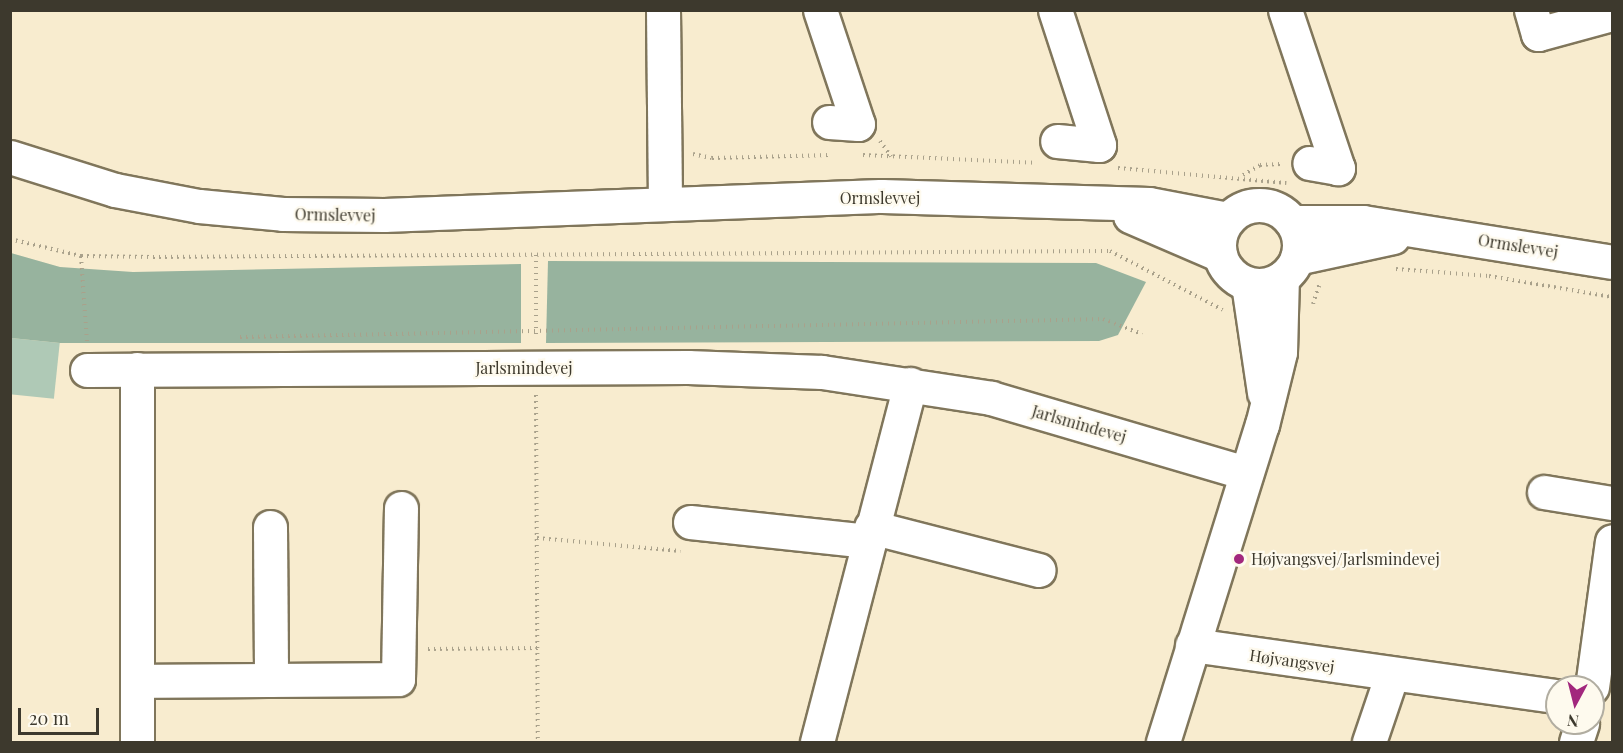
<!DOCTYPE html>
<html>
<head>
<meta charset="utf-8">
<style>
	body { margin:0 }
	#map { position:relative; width:1623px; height:753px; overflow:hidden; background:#f8eccf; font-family:"Playfair Display",serif }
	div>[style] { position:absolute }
	.green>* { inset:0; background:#afc9b6; transform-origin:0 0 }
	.forest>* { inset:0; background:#97b39e }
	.path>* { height:4px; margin-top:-2px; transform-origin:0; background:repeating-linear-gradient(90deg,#a9a18b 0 1.5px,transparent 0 6px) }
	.roads { filter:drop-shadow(2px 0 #80765b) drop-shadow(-2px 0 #80765b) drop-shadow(0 2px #80765b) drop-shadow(0 -2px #80765b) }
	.minor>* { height:33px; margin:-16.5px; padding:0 16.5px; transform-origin:16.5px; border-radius:16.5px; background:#fff }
	.minor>.ring { margin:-16.5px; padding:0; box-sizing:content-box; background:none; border:33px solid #fff; border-radius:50% }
	.dots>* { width:16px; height:16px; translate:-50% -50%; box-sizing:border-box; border:3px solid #fefaee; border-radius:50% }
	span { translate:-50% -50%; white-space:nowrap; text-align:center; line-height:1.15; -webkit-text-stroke:4.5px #fefaee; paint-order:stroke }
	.street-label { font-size:16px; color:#3d392d }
	.poi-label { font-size:16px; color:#3d392d }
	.left { translate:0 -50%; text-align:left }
	.frame { position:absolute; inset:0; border:12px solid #3d392d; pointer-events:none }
	.north { position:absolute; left:1545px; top:675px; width:60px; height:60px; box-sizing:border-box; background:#fefaee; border:2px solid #b1ada1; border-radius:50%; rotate:187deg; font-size:16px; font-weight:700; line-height:24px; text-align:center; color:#3d392d }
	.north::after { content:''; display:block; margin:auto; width:21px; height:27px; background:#a2277d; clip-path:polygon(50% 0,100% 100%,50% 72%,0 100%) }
	.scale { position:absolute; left:18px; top:708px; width:81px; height:27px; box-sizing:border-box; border:3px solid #3d392d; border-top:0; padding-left:8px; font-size:18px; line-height:21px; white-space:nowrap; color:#3d392d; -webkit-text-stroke:4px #fefaee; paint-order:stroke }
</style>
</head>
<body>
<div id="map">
	<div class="green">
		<i style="left:11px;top:338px;width:49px;height:56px;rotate:6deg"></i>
	</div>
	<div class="forest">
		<i style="clip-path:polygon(11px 253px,60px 267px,133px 272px,521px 264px,521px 343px,60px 343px,11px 338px)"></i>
		<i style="clip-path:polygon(548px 261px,1096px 263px,1146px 282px,1118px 335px,1099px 341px,546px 343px)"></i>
	</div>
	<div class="path">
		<i style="left:880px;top:141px;width:19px;rotate:54deg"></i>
		<i style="left:693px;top:154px;width:19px;rotate:12deg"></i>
		<i style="left:712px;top:158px;width:117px;rotate:-1.5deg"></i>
		<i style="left:863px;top:155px;width:173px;rotate:2.6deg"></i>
		<i style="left:1118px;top:168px;width:169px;rotate:5.1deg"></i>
		<i style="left:1243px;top:175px;width:20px;rotate:-30deg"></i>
		<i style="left:1260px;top:165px;width:21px;rotate:-3deg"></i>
		<i style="left:10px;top:239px;width:73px;rotate:13.5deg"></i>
		<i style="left:81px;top:256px;width:72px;rotate:0.8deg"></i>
		<i style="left:153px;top:257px;width:957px;rotate:-0.36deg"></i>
		<i style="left:1110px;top:251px;width:127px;rotate:27.6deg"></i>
		<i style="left:81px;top:256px;width:86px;rotate:86deg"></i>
		<i style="left:1396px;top:269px;width:93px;rotate:4.3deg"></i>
		<i style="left:1489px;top:276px;width:125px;rotate:9.7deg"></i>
		<i style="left:1313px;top:304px;width:22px;rotate:-72deg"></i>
		<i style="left:536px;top:334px;width:81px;rotate:-90deg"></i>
		<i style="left:240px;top:337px;width:863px;rotate:-1.19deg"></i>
		<i style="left:1103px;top:319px;width:42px;rotate:21deg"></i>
		<i style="left:536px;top:395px;width:347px;rotate:89.7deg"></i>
		<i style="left:537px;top:538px;width:144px;rotate:5.2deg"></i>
		<i style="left:428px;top:649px;width:110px;rotate:-0.5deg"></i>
	</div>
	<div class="roads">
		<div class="minor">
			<i style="left:663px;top:10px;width:193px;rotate:89.4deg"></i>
			<i style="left:820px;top:10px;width:120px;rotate:71.6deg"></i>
			<i style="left:858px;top:124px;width:29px;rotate:-176deg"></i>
			<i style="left:1055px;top:10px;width:142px;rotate:71.9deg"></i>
			<i style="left:1099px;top:145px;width:42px;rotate:-174.6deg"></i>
			<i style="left:1285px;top:10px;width:167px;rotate:71.5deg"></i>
			<i style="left:1338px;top:168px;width:29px;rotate:-170deg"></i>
			<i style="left:1531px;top:10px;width:25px;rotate:74deg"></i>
			<i style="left:1538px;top:34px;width:77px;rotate:-15.1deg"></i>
			<i style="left:10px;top:157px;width:110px;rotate:17.4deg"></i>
			<i style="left:115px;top:190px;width:86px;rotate:10.8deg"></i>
			<i style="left:199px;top:206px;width:84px;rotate:5.4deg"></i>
			<i style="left:283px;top:214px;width:101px;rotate:0.6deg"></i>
			<i style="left:384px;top:215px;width:498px;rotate:-2.2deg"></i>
			<i style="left:882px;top:196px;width:267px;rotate:1.7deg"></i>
			<i style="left:1149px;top:204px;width:80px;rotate:10.8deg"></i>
			<i class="ring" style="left:1219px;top:205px;width:47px;height:47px"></i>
			<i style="left:1130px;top:216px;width:98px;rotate:23.4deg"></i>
			<i style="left:1292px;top:222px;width:71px"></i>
			<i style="left:1363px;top:222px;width:252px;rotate:9.1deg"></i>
			<i style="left:1297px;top:258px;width:98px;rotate:-12.3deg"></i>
			<i style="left:1248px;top:284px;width:110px;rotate:81.6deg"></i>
			<i style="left:137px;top:369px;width:373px;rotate:90deg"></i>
			<i style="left:87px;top:370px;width:601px;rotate:-0.29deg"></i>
			<i style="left:688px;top:367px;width:134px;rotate:2.1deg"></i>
			<i style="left:822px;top:372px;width:171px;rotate:8.7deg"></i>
			<i style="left:991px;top:398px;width:266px;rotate:16.4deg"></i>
			<i style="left:1544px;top:492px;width:69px;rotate:9.2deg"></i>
			<i style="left:690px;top:522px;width:179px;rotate:6.1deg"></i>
			<i style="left:270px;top:527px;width:153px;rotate:89.6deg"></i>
			<i style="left:871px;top:527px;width:173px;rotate:14.4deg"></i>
			<i style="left:1192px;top:645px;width:369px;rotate:8deg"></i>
			<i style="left:138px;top:681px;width:260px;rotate:-0.4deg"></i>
			<i style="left:398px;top:679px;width:171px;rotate:-89deg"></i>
			<i style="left:1592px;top:687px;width:147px;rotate:-82.2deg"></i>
			<i style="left:817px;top:742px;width:370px;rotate:-75.4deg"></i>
			<i style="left:1163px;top:742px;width:332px;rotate:-72.7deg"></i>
			<i style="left:1262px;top:425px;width:75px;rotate:-76.1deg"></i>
			<i style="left:1280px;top:352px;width:74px;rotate:-88.5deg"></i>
			<i style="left:1369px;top:742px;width:72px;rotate:-71.3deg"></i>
			<i style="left:1576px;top:742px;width:20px;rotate:-72deg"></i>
		</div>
	</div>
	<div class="dots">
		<i style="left:1239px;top:559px;background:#a2277d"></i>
	</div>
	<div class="street-label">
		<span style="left:880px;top:198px">Ormslevvej</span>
		<span style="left:335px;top:215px;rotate:1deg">Ormslevvej</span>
		<span style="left:1518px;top:246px;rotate:9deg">Ormslevvej</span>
		<span style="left:524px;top:368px">Jarlsmindevej</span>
		<span style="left:1079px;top:424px;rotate:16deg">Jarlsmindevej</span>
		<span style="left:1292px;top:661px;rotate:8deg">Højvangsvej</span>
	</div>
	<div class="poi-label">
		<span class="left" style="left:1251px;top:559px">Højvangsvej/Jarlsmindevej</span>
	</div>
	<div class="frame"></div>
	<div class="north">N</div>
	<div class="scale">20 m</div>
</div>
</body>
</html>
